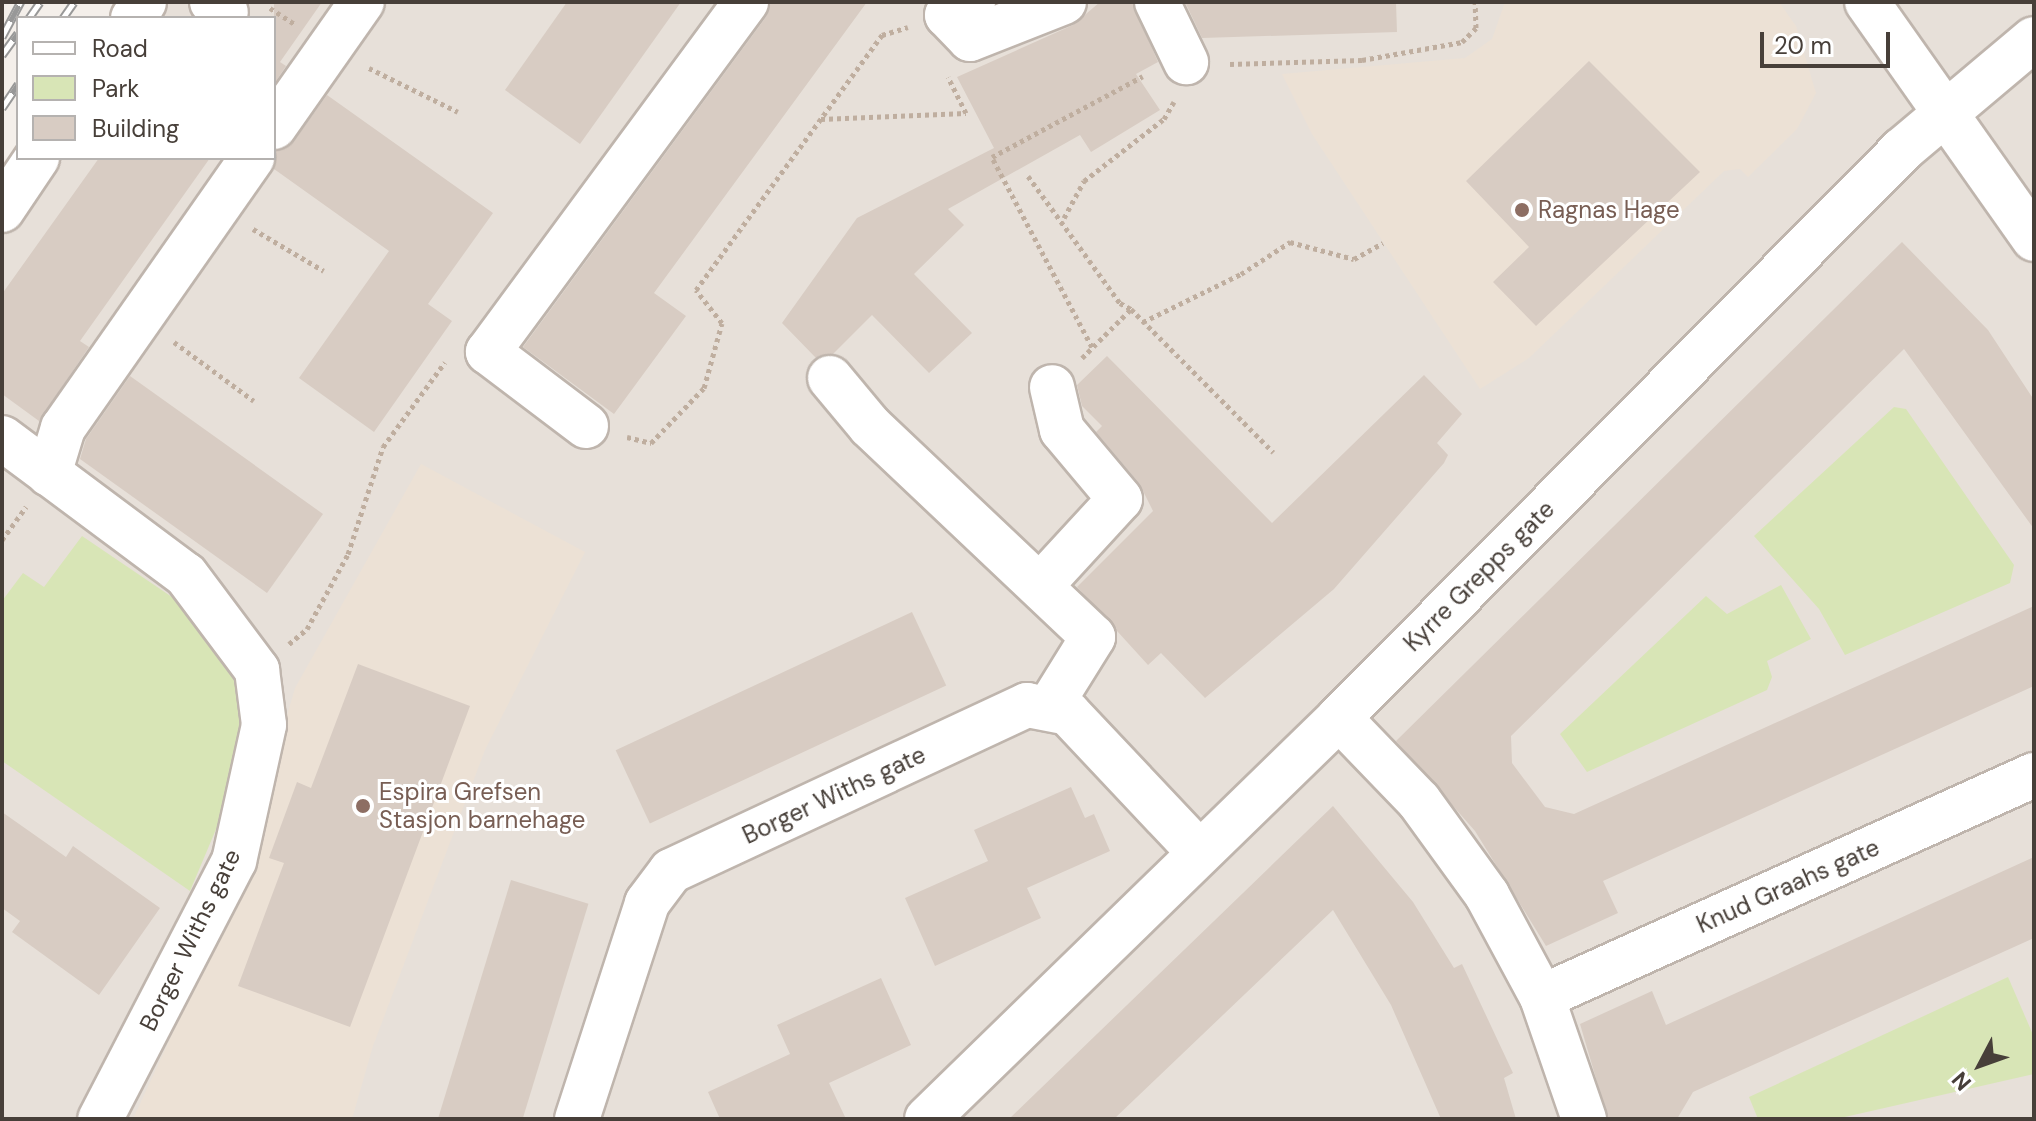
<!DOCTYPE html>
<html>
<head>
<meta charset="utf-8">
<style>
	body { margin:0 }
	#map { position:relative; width:2036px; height:1121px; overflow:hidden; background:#f4efea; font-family:"DM Sans",sans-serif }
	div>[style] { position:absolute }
	.residential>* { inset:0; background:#e7e0d9 }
	.education>* { inset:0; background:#ece1d5 }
	.green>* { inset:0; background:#d8e5b6 }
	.building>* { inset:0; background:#d8ccc3; transform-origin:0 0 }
	.path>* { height:5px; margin-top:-2.5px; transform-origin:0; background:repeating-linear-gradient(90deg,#bfae9f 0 4px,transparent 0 8px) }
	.roads { filter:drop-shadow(2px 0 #bfb5ad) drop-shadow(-2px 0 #bfb5ad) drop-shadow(0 2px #bfb5ad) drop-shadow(0 -2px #bfb5ad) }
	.minor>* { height:44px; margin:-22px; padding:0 22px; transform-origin:22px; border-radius:22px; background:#fff }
	.rail>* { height:9px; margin-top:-4.5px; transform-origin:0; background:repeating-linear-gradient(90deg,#fff 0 18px,#989898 0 36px); box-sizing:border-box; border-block:2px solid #989898 }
	.dots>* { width:22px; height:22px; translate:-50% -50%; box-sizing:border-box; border:4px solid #fff; border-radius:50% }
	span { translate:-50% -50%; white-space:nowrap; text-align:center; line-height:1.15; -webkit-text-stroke:6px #fff; paint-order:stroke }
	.education-label { font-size:24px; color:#785e54 }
	.left { translate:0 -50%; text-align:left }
	.street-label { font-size:24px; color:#473f39 }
	.frame { position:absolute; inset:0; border:4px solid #473f39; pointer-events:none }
	.legend { position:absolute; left:16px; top:16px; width:260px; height:144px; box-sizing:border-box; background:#fff; border:2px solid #b5b2b0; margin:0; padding:10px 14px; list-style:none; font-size:24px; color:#473f39 }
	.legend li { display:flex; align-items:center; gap:16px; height:40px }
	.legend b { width:40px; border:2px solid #b5b2b0 }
	.north { position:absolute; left:1940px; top:1025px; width:80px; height:80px; -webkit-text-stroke:6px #fff; paint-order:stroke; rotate:229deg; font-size:22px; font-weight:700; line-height:32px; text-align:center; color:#473f39 }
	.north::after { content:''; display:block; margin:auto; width:28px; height:36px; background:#473f39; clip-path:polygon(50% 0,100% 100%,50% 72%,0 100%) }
	.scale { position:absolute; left:1760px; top:32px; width:130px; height:36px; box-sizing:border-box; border:4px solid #473f39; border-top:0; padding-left:10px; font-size:24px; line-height:28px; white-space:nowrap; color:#473f39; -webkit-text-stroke:6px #fff; paint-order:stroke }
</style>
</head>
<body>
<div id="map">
	<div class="residential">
		<i style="clip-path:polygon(132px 2px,2034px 2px,2034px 1119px,2px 1119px,2px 180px,18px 158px,274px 158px,274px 18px,120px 18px)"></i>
	</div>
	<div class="education">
		<i style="clip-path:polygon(1505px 2px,1779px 2px,1796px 26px,1816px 93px,1797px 129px,1748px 177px,1740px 169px,1724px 171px,1529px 358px,1480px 389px,1312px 134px,1282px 74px,1465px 58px,1492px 39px)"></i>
		<i style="clip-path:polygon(421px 464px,585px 552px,485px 750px,373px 1046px,352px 1119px,133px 1119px,232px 905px,295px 688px)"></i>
	</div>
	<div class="green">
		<i style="clip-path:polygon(1894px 407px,1906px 409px,2014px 565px,2010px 583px,1845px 655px,1819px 609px,1754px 536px)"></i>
		<i style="clip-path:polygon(82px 536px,197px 614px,238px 672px,245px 729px,233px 789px,190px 891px,2px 761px,2px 601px,23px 573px,44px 587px)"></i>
		<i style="clip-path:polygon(1781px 585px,1811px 639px,1767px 661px,1772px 677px,1767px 690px,1587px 772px,1560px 734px,1706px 596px,1727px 614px)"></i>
		<i style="clip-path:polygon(2008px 977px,2034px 1037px,2034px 1074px,1836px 1119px,1758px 1119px,1749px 1097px)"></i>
	</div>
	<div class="building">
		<i style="clip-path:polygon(274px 2px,322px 2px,280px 62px,286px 66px,274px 84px)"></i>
		<i style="clip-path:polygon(567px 2px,681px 2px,580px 144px,505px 90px)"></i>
		<i style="clip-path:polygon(771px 2px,867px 2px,654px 293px,686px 316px,614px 414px,523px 347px,766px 17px)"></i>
		<i style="clip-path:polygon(1100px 2px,1132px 2px,1158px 62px,1136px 74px,1160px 110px,1091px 152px,1080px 135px,948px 209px,964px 225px,914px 274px,972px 333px,929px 373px,872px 315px,833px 354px,816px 358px,782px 323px,857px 218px,994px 148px,957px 77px,1073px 25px)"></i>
		<i style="clip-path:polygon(1185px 2px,1396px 2px,1397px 32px,1202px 38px)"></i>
		<i style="clip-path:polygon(1589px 61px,1700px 172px,1536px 326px,1493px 282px,1529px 247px,1466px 181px)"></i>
		<i style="clip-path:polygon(327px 95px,493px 213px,428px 304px,452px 321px,374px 432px,299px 378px,389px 251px,274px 169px,275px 151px,294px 141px)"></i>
		<i style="clip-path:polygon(99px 158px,210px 158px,80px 341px,89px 347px,39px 421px,2px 394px,2px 294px)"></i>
		<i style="clip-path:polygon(1902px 242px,1988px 330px,2034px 400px,2034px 529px,1904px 349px,1511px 736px,1512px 763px,1545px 807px,1574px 814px,2034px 606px,2034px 686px,1603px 881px,1618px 913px,1546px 946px,1475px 831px,1396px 741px)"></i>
		<i style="clip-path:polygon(1107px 356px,1272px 523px,1424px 375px,1462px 414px,1437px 443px,1448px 455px,1444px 463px,1334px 589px,1205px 698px,1161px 653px,1148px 665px,1077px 587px,1153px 511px,1139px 483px,1096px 432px,1102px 426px,1082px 406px,1077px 385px)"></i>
		<i style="clip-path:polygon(130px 376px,323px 514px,267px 593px,80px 459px,86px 439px)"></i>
		<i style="left:912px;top:612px;width:81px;height:327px;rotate:65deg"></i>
		<i style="clip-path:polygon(358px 664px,470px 706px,350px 1027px,238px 986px,284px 863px,269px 858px,297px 782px,311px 788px)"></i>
		<i style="clip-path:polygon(1071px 787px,1085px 818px,1094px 814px,1110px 851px,1027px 888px,1041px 918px,935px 966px,905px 898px,988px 861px,974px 830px)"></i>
		<i style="clip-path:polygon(1333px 806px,1413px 902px,1454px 968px,1462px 964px,1513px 1073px,1504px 1078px,1516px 1119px,1441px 1119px,1391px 1005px,1333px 910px,1114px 1119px,1009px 1119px)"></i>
		<i style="clip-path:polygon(2px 812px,66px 857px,73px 846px,160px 908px,99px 995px,12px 932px,20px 921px,2px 908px)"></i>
		<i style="clip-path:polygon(2034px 857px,2034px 938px,1693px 1092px,1677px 1119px,1608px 1119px,1580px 1024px,1652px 991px,1666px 1025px)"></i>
		<i style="left:511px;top:880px;width:81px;height:249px;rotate:17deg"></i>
		<i style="clip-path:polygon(881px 978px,911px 1045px,829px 1083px,846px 1119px,720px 1119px,708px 1092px,790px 1054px,777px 1025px)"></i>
	</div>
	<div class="path">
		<i style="left:270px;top:8px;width:30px;rotate:33deg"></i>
		<i style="left:1230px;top:64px;width:132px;rotate:-1.7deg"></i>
		<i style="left:1362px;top:60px;width:102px;rotate:-10.2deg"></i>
		<i style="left:1462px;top:42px;width:20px;rotate:-45deg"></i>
		<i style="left:1476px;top:28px;width:26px;rotate:-92deg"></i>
		<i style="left:369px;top:68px;width:99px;rotate:26.3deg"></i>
		<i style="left:821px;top:119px;width:145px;rotate:-2.4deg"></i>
		<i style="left:966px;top:113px;width:40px;rotate:-116.6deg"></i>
		<i style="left:1028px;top:176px;width:157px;rotate:54.1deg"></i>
		<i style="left:1120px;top:303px;width:13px;rotate:29deg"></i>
		<i style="left:1064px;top:218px;width:42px;rotate:-61.6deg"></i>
		<i style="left:1084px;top:181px;width:101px;rotate:-37.8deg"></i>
		<i style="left:1164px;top:119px;width:20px;rotate:-60deg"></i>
		<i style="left:253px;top:229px;width:82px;rotate:30.6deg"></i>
		<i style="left:1143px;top:322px;width:109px;rotate:-26.1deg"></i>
		<i style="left:1241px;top:274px;width:59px;rotate:-33.1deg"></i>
		<i style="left:1290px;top:242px;width:66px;rotate:14.9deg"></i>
		<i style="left:1354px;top:259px;width:33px;rotate:-29deg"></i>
		<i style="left:174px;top:342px;width:99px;rotate:36.4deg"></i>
		<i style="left:1092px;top:347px;width:215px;rotate:-117.8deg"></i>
		<i style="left:992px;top:157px;width:171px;rotate:-28.2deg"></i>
		<i style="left:1082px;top:358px;width:69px;rotate:-45deg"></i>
		<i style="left:1131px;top:309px;width:202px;rotate:45.2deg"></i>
		<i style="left:627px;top:437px;width:25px;rotate:14deg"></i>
		<i style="left:651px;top:443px;width:76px;rotate:-46.1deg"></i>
		<i style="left:704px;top:388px;width:67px;rotate:-74.5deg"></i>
		<i style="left:722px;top:323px;width:42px;rotate:-128.2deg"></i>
		<i style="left:696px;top:290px;width:316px;rotate:-53.9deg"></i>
		<i style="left:882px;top:35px;width:27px;rotate:-17deg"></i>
		<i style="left:2px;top:540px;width:41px;rotate:-54deg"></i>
		<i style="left:289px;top:644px;width:23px;rotate:-40deg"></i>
		<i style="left:307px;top:629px;width:85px;rotate:-61.3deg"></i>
		<i style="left:348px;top:554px;width:113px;rotate:-71.9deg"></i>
		<i style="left:383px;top:447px;width:105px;rotate:-53.9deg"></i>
	</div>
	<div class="roads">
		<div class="minor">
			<i style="left:212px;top:2px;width:17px;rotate:36deg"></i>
			<i style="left:973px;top:2px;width:29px;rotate:153deg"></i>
			<i style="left:947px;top:15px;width:33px;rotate:46deg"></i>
			<i style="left:970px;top:39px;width:101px;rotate:-21.5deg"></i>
			<i style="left:1157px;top:2px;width:67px;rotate:64.2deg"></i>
			<i style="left:1867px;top:2px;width:290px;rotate:54.8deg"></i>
			<i style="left:133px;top:18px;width:19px;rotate:-55deg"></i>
			<i style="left:274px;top:127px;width:153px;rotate:-54.9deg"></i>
			<i style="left:2px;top:210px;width:63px;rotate:-56.1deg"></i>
			<i style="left:830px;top:378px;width:62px;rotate:50.2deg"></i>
			<i style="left:870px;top:426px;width:307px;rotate:43.4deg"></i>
			<i style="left:1093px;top:637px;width:81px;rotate:121.9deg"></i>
			<i style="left:586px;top:426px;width:123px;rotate:-142.9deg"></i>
			<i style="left:488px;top:352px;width:435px;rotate:-53.6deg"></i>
			<i style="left:2px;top:438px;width:229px;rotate:36.7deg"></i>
			<i style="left:186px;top:575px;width:119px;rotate:53.2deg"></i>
			<i style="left:257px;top:670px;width:55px;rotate:82.7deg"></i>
			<i style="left:264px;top:725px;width:139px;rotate:102.4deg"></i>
			<i style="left:234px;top:861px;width:291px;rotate:117.4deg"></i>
			<i style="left:49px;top:474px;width:48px;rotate:-73.1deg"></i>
			<i style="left:63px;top:428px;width:330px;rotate:-55deg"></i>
			<i style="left:1040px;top:586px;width:118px;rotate:-47.4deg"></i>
			<i style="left:1120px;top:499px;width:90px;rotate:-130deg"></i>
			<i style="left:1062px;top:430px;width:44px;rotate:-103.1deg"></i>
			<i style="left:1339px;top:718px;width:115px;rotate:46.1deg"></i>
			<i style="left:1419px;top:801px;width:116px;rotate:54.1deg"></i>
			<i style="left:1487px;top:895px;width:116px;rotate:61.7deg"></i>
			<i style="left:1542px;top:997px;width:129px;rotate:71deg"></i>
			<i style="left:1542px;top:997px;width:540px;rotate:-24.29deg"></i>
			<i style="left:577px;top:1119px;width:227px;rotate:-72deg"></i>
			<i style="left:647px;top:903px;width:40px;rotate:-53deg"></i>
			<i style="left:671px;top:871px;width:393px;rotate:-25deg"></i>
			<i style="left:1027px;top:705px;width:42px;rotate:11deg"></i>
			<i style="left:1068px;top:713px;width:191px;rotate:46.7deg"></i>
			<i style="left:927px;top:1119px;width:575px;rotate:-44.22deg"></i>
			<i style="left:1339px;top:718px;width:800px;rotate:-45.25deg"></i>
			<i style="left:1902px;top:150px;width:172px;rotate:-40.1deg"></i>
		</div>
	</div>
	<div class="rail">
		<i style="left:29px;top:18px;width:19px;rotate:-55deg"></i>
		<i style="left:63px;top:18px;width:19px;rotate:-55deg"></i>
		<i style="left:2px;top:37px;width:40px;rotate:-62deg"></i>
		<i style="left:2px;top:55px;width:27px;rotate:-54deg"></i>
		<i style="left:2px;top:108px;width:29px;rotate:-56deg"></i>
	</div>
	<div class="dots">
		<i style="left:1522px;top:210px;background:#8d6e63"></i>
		<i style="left:363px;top:806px;background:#8d6e63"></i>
	</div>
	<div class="education-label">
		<span class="left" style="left:1538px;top:210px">Ragnas Hage</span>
		<span class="left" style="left:379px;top:806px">Espira Grefsen<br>Stasjon barnehage</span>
	</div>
	<div class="street-label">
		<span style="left:1479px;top:576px;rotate:-45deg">Kyrre Grepps gate</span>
		<span style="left:834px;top:795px;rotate:-25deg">Borger Withs gate</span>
		<span style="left:1788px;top:886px;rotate:-24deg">Knud Graahs gate</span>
		<span style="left:190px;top:940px;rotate:-64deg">Borger Withs gate</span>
	</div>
	<div class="frame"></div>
	<ul class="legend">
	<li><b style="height:10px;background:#fff"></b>Road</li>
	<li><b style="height:22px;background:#d8e5b6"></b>Park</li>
	<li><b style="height:22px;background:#d8ccc3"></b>Building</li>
	</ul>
	<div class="north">N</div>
	<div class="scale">20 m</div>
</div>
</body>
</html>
